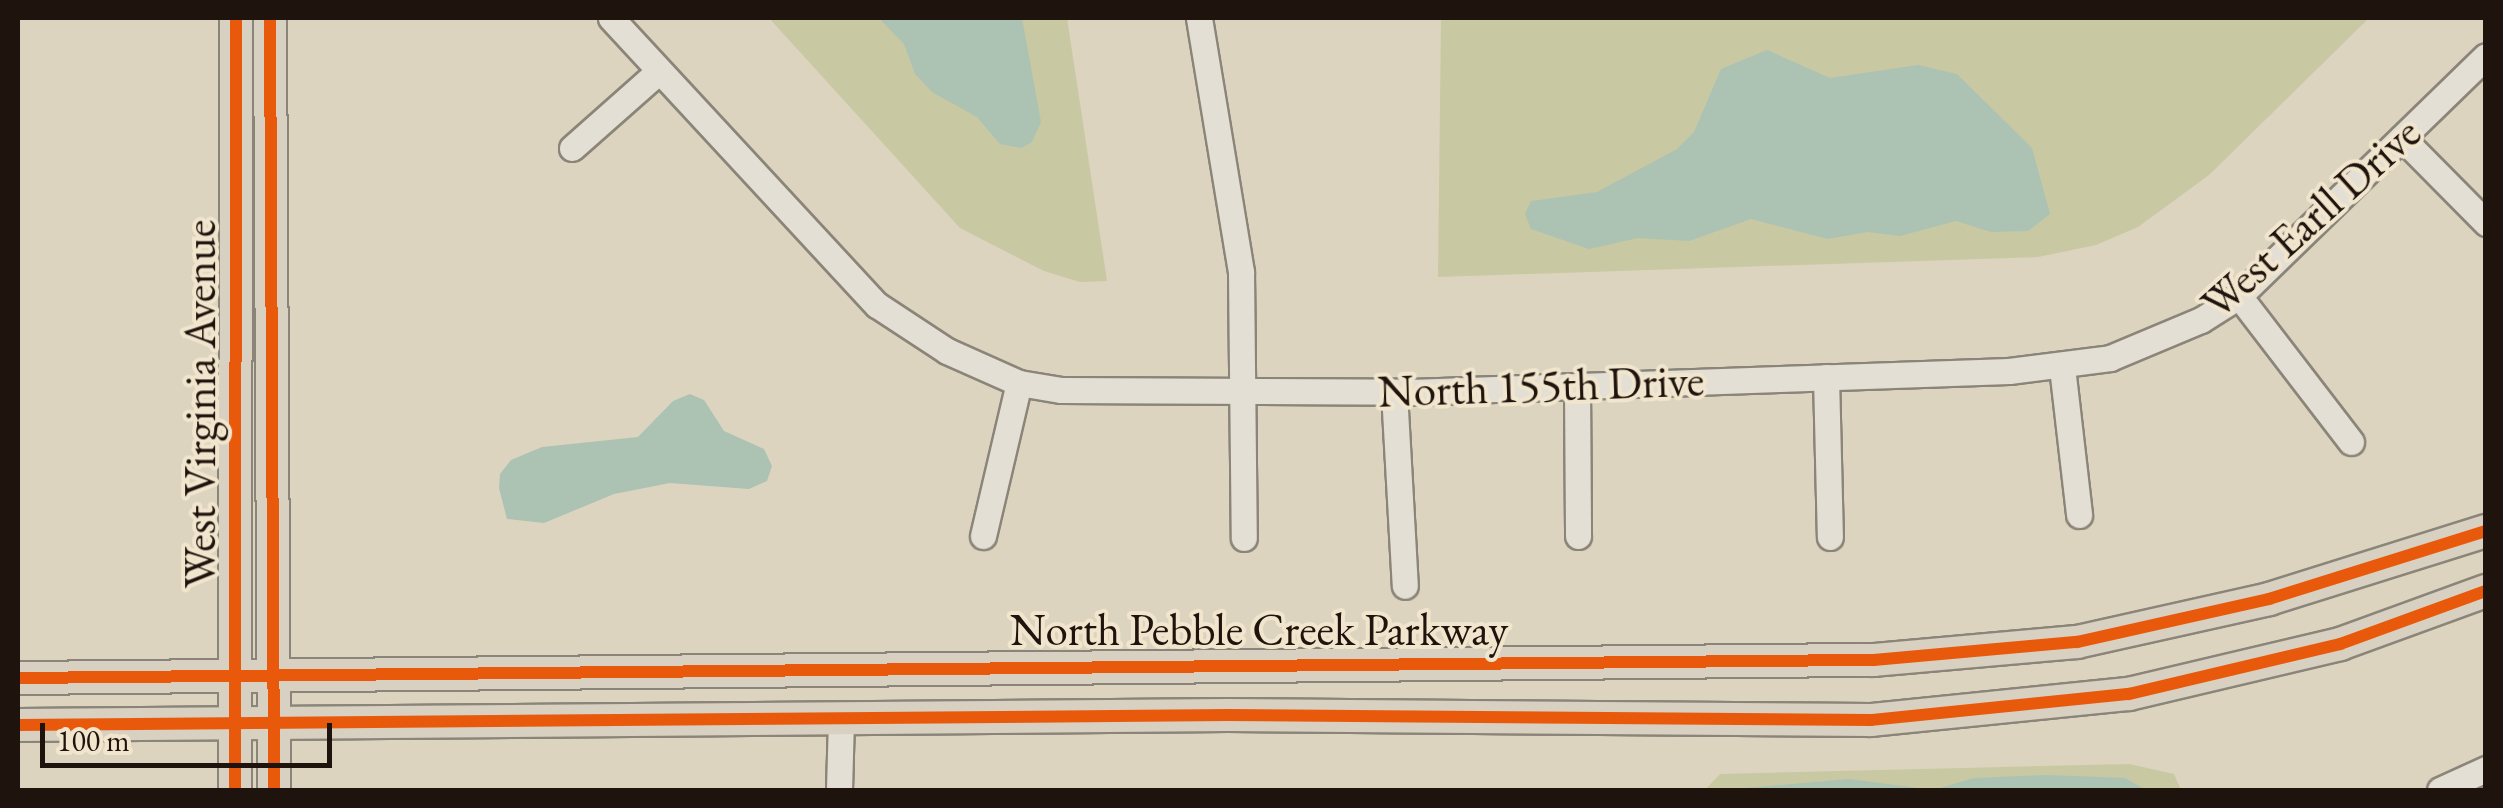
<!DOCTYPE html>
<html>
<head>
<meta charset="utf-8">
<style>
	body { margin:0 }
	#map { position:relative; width:2503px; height:808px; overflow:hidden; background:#dcd4bf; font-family:"EB Garamond",serif }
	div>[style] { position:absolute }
	.green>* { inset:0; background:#c8c8a3 }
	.water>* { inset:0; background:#acc2b3 }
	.roads { filter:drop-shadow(2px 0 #8b8579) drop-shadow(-2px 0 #8b8579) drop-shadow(0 2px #8b8579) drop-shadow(0 -2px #8b8579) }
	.minor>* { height:25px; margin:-12.5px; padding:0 12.5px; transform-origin:12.5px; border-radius:12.5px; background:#e4dfd5 }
	.major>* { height:32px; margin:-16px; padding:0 16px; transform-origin:16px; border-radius:16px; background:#d8d0c0 }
	.cycleway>* { height:12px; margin:-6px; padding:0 6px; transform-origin:6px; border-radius:6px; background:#e8590c }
	span { translate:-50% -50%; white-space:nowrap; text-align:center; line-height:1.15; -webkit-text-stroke:8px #f1e6cd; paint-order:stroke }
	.street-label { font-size:45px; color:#1f140d }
	.frame { position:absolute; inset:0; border:20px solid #1f140d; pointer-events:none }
	.scale { position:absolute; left:40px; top:723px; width:292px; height:45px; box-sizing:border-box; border:5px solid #1f140d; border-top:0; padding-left:12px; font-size:30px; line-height:35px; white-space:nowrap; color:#1f140d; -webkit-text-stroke:8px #f1e6cd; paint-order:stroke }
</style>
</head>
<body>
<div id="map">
	<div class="green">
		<i style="clip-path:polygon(769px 18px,1067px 18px,1107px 281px,1080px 282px,1044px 271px,960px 228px)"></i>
		<i style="clip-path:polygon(1441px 18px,2369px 18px,2209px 175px,2138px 227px,2096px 245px,2038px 257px,1438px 277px)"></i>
		<i style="clip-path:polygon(2129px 764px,2174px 774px,2181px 790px,1705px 790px,1720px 774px)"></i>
	</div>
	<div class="water">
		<i style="clip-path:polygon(879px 18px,1022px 18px,1041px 122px,1032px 142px,1021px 148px,1000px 144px,977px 117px,932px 92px,915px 74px,904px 44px)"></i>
		<i style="clip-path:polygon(1767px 50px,1830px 78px,1918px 65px,1957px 74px,2032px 148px,2050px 214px,2028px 231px,1991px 232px,1956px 221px,1900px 236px,1867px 232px,1828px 239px,1751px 219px,1689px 241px,1638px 238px,1589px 249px,1531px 229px,1525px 214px,1531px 201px,1597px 192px,1677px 149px,1694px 132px,1721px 69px)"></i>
		<i style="clip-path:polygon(690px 394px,704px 400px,724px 431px,764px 449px,772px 466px,767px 481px,749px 489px,670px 483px,614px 494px,544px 523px,507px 519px,499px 488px,500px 474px,511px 460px,542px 447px,638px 437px,673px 401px)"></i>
		<i style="clip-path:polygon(2046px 775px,2125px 778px,2146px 790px,1722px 790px,1849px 779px,1933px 790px,1974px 778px)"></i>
	</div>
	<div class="roads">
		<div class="minor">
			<i style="left:611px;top:18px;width:391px;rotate:47.2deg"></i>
			<i style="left:877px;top:305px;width:84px;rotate:33.3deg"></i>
			<i style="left:947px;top:351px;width:79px;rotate:24deg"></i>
			<i style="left:1019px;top:383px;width:43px;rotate:9.5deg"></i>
			<i style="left:1061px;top:390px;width:349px;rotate:0.3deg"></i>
			<i style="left:1410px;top:392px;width:599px;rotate:-2.01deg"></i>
			<i style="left:2009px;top:371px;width:102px;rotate:-7.3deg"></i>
			<i style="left:2110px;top:358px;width:99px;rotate:-22.7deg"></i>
			<i style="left:2201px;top:320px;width:45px;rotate:-32.3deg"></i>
			<i style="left:2239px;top:296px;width:344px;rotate:-44.2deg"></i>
			<i style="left:1199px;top:18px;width:257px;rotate:80.6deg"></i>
			<i style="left:1241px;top:272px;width:266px;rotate:89.4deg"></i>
			<i style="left:2402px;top:138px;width:120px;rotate:45.3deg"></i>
			<i style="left:572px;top:148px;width:116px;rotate:-41.5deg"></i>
			<i style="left:2239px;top:296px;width:184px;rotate:52.5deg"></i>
			<i style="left:2062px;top:367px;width:149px;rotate:83.4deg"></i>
			<i style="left:1826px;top:377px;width:160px;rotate:88.6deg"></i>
			<i style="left:1577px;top:386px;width:150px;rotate:89.6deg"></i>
			<i style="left:1394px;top:392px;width:194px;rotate:86.8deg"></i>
			<i style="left:983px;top:536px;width:157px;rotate:-76.8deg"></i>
			<i style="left:839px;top:790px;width:70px;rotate:-88.4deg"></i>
			<i style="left:2440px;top:790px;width:51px;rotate:-24.5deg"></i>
		</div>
		<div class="major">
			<i style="left:270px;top:18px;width:772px;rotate:89.7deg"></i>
			<i style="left:18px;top:678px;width:1856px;rotate:-0.56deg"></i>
			<i style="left:1874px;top:660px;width:204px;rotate:-5.1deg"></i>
			<i style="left:2077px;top:642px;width:197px;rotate:-12.6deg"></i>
			<i style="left:2269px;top:599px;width:227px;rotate:-17.4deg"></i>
			<i style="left:18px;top:725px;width:1210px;rotate:-0.47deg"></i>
			<i style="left:1228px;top:715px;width:643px;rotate:0.45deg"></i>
			<i style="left:1871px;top:720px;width:259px;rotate:-5.8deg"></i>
			<i style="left:2129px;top:694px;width:217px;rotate:-13.3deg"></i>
			<i style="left:2340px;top:644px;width:155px;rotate:-20deg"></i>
			<i style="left:235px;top:790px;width:772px;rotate:-89.93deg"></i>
		</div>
	</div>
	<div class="cycleway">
		<i style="left:270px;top:18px;width:772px;rotate:89.7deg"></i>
		<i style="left:18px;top:678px;width:1856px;rotate:-0.56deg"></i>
		<i style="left:1874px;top:660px;width:204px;rotate:-5.1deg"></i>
		<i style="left:2077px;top:642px;width:197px;rotate:-12.6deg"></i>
		<i style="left:2269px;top:599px;width:227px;rotate:-17.4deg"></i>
		<i style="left:18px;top:725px;width:1210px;rotate:-0.47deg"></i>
		<i style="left:1228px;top:715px;width:643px;rotate:0.45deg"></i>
		<i style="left:1871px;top:720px;width:259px;rotate:-5.8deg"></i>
		<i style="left:2129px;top:694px;width:217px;rotate:-13.3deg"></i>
		<i style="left:2340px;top:644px;width:155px;rotate:-20deg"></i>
		<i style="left:235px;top:790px;width:772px;rotate:-89.93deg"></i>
	</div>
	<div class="street-label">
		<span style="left:2311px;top:218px;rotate:-42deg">West Earll Drive</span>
		<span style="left:1541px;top:386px;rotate:-2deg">North 155th Drive</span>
		<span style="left:200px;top:404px;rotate:-90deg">West Virginia Avenue</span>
		<span style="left:1259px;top:630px">North Pebble Creek Parkway</span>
	</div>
	<div class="frame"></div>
	<div class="scale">100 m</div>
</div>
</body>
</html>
